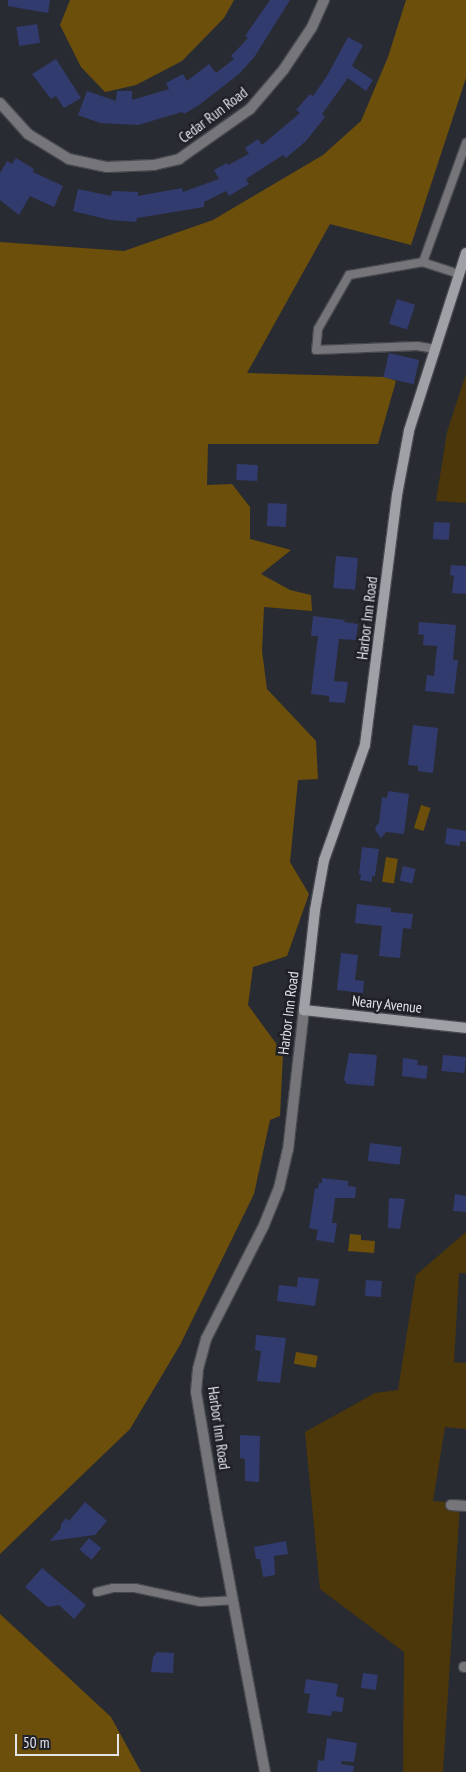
<!DOCTYPE html>
<html>
<head>
<meta charset="utf-8">
<style>
	body { margin:0 }
	#map { position:relative; width:466px; height:1772px; overflow:hidden; background:#292b32; font-family:"PT Sans Narrow",sans-serif }
	div>[style] { position:absolute }
	.green>* { inset:0; background:#4c370a }
	.water>* { inset:0; background:#6c4f0b; transform-origin:0 0 }
	.building>* { inset:0; background:#323b6e; transform-origin:0 0 }
	.roads { filter:drop-shadow(1px 0 #47494f) drop-shadow(-1px 0 #47494f) drop-shadow(0 1px #47494f) drop-shadow(0 -1px #47494f) }
	.lane>* { height:8px; margin:-4px; padding:0 4px; transform-origin:4px; border-radius:4px; background:#76767a }
	.street>* { height:10px; margin:-5px; padding:0 5px; transform-origin:5px; border-radius:5px; background:#76767a }
	.secondary>* { height:10px; margin:-5px; padding:0 5px; transform-origin:5px; border-radius:5px; background:#9fa1a7 }
	span { translate:-50% -50%; white-space:nowrap; text-align:center; line-height:1.15; -webkit-text-stroke:5px #202128; paint-order:stroke }
	.street-label { font-size:15px; color:#e3e5e9 }
	.scale { position:absolute; left:15px; top:1734px; width:104px; height:22px; box-sizing:border-box; border:2px solid #e3e5e9; border-top:0; padding-left:6px; font-size:15px; line-height:18px; white-space:nowrap; color:#e3e5e9; -webkit-text-stroke:4px #202128; paint-order:stroke }
</style>
</head>
<body>
<div id="map">
	<div class="green">
		<i style="clip-path:polygon(466px 374px,466px 503px,436px 501px,447px 432px)"></i>
		<i style="clip-path:polygon(466px 1232px,466px 1273px,459px 1273px,454px 1362px,466px 1363px,466px 1429px,445px 1427px,433px 1501px,460px 1503px,443px 1772px,403px 1772px,404px 1652px,320px 1589px,305px 1432px,375px 1393px,398px 1390px,416px 1275px)"></i>
	</div>
	<div class="water">
		<i style="clip-path:polygon(70px 0,234px 0,224px 18px,182px 61px,136px 85px,105px 92px,81px 67px,60px 25px)"></i>
		<i style="clip-path:polygon(406px 0,466px 0,466px 78px,411px 245px,330px 224px,247px 373px,386px 377px,396px 381px,378px 444px,208px 444px,207px 485px,232px 484px,250px 507px,250px 539px,291px 550px,261px 574px,290px 590px,311px 595px,312px 611px,264px 607px,262px 651px,267px 689px,316px 741px,318px 779px,298px 780px,290px 862px,309px 894px,287px 956px,253px 967px,248px 1005px,283px 1053px,280px 1116px,270px 1120px,254px 1194px,180px 1345px,130px 1429px,0 1554px,0 242px,124px 251px,213px 220px,323px 155px,361px 121px,388px 57px)"></i>
		<i style="left:421px;top:805px;width:10px;height:24px;rotate:17deg"></i>
		<i style="left:386px;top:857px;width:12px;height:25px;rotate:9deg"></i>
		<i style="clip-path:polygon(350px 1234px,361px 1235px,361px 1240px,375px 1241px,374px 1253px,348px 1251px)"></i>
		<i style="left:296px;top:1352px;width:22px;height:12px;rotate:10deg"></i>
		<i style="clip-path:polygon(0 1614px,111px 1717px,141px 1772px,0 1772px)"></i>
	</div>
	<div class="building">
		<i style="clip-path:polygon(8px 0,50px 0,48px 13px,8px 6px)"></i>
		<i style="clip-path:polygon(270px 0,290px 0,255px 56px,239px 74px,199px 105px,184px 114px,182px 112px,138px 125px,100px 123px,78px 115px,87px 91px,116px 101px,117px 91px,132px 91px,132px 100px,169px 89px,166px 83px,183px 74px,187px 81px,209px 64px,216px 73px,234px 59px,231px 56px,248px 38px,245px 36px)"></i>
		<i style="left:37px;top:24px;width:19px;height:21px;rotate:81deg"></i>
		<i style="clip-path:polygon(348px 37px,363px 45px,352px 66px,373px 80px,366px 91px,348px 78px,322px 114px,325px 117px,306px 141px,286px 158px,283px 155px,246px 179px,249px 184px,229px 196px,226px 191px,204px 202px,204px 207px,137px 218px,136px 222px,110px 220px,73px 211px,78px 189px,111px 196px,112px 191px,138px 192px,138px 196px,182px 188px,183px 192px,219px 179px,214px 170px,227px 163px,228px 165px,249px 154px,245px 148px,258px 139px,262px 145px,300px 113px,296px 110px,310px 94px,313px 96px,327px 76px)"></i>
		<i style="clip-path:polygon(56px 59px,81px 98px,64px 108px,56px 96px,51px 99px,32px 74px)"></i>
		<i style="clip-path:polygon(16px 158px,34px 169px,33px 172px,63px 186px,54px 207px,30px 196px,19px 215px,0 200px,0 173px,7px 161px,12px 164px)"></i>
		<i style="left:397px;top:299px;width:19px;height:26px;rotate:18deg"></i>
		<i style="left:389px;top:353px;width:31px;height:25px;rotate:13deg"></i>
		<i style="left:237px;top:464px;width:21px;height:16px;rotate:3deg"></i>
		<i style="left:268px;top:503px;width:19px;height:23px;rotate:3deg"></i>
		<i style="left:434px;top:522px;width:16px;height:17px;rotate:4deg"></i>
		<i style="left:336px;top:556px;width:22px;height:32px;rotate:5deg"></i>
		<i style="clip-path:polygon(451px 565px,466px 566px,466px 594px,452px 593px,454px 576px,450px 575px)"></i>
		<i style="clip-path:polygon(313px 616px,345px 620px,344px 622px,358px 624px,356px 640px,339px 639px,334px 681px,348px 682px,345px 703px,329px 702px,329px 696px,311px 694px,318px 636px,311px 636px)"></i>
		<i style="clip-path:polygon(419px 622px,456px 625px,453px 660px,458px 660px,454px 694px,425px 691px,427px 675px,434px 676px,437px 646px,423px 645px,424px 635px,418px 634px)"></i>
		<i style="clip-path:polygon(413px 725px,438px 728px,433px 773px,418px 771px,418px 766px,408px 765px)"></i>
		<i style="clip-path:polygon(388px 791px,409px 794px,404px 834px,386px 832px,381px 838px,375px 830px,376px 826px,379px 823px,382px 797px,387px 798px)"></i>
		<i style="clip-path:polygon(447px 828px,466px 831px,466px 842px,460px 841px,460px 846px,445px 844px)"></i>
		<i style="clip-path:polygon(362px 847px,379px 849px,375px 876px,372px 876px,372px 882px,360px 880px,361px 875px,359px 874px)"></i>
		<i style="left:403px;top:866px;width:13px;height:15px;rotate:13deg"></i>
		<i style="clip-path:polygon(357px 904px,391px 908px,391px 912px,413px 914px,411px 929px,403px 928px,400px 958px,379px 956px,382px 926px,355px 923px)"></i>
		<i style="clip-path:polygon(341px 953px,358px 955px,355px 980px,364px 981px,363px 993px,337px 990px)"></i>
		<i style="clip-path:polygon(349px 1053px,377px 1055px,374px 1086px,347px 1084px,344px 1080px)"></i>
		<i style="left:443px;top:1055px;width:23px;height:16px;rotate:5deg"></i>
		<i style="clip-path:polygon(403px 1058px,418px 1060px,417px 1065px,428px 1066px,426px 1079px,402px 1076px)"></i>
		<i style="left:370px;top:1143px;width:32px;height:18px;rotate:7deg"></i>
		<i style="clip-path:polygon(322px 1178px,348px 1181px,348px 1186px,356px 1187px,355px 1198px,335px 1198px,332px 1223px,337px 1223px,334px 1243px,316px 1240px,318px 1230px,309px 1228px,315px 1188px,318px 1189px,319px 1183px,322px 1183px)"></i>
		<i style="clip-path:polygon(455px 1194px,466px 1196px,466px 1212px,453px 1211px)"></i>
		<i style="clip-path:polygon(389px 1198px,405px 1199px,400px 1229px,388px 1228px)"></i>
		<i style="clip-path:polygon(298px 1277px,319px 1279px,315px 1306px,277px 1301px,279px 1285px,297px 1287px)"></i>
		<i style="left:366px;top:1280px;width:16px;height:16px;rotate:4deg"></i>
		<i style="clip-path:polygon(256px 1335px,286px 1338px,280px 1383px,257px 1381px,261px 1351px,255px 1350px)"></i>
		<i style="clip-path:polygon(240px 1435px,260px 1436px,259px 1482px,245px 1481px,245px 1459px,240px 1458px)"></i>
		<i style="clip-path:polygon(85px 1502px,107px 1521px,95px 1535px,50px 1541px,61px 1528px,61px 1524px,66px 1518px,69px 1521px)"></i>
		<i style="left:89px;top:1538px;width:16px;height:15px;rotate:40deg"></i>
		<i style="clip-path:polygon(286px 1541px,288px 1554px,274px 1556px,275px 1575px,263px 1577px,260px 1559px,256px 1559px,254px 1547px)"></i>
		<i style="clip-path:polygon(42px 1568px,86px 1605px,74px 1619px,59px 1605px,48px 1607px,25px 1587px)"></i>
		<i style="clip-path:polygon(157px 1652px,174px 1653px,173px 1673px,151px 1672px,153px 1657px)"></i>
		<i style="left:363px;top:1673px;width:15px;height:15px;rotate:8deg"></i>
		<i style="clip-path:polygon(306px 1679px,338px 1684px,336px 1696px,344px 1698px,342px 1712px,332px 1711px,331px 1716px,307px 1713px,310px 1694px,304px 1693px)"></i>
		<i style="clip-path:polygon(327px 1738px,357px 1743px,354px 1762px,342px 1761px,341px 1764px,354px 1766px,353px 1772px,317px 1772px,318px 1760px,324px 1761px)"></i>
	</div>
	<div class="roads">
		<div class="lane">
			<i style="left:423px;top:262px;width:75px;rotate:170deg"></i>
			<i style="left:349px;top:275px;width:62px;rotate:119.9deg"></i>
			<i style="left:318px;top:329px;width:21px;rotate:95deg"></i>
			<i style="left:316px;top:350px;width:101px;rotate:-2.3deg"></i>
			<i style="left:417px;top:346px;width:19px;rotate:9deg"></i>
			<i style="left:459px;top:274px;width:38px;rotate:-162deg"></i>
			<i style="left:423px;top:262px;width:127px;rotate:-70.1deg"></i>
			<i style="left:97px;top:1592px;width:16px;rotate:-14deg"></i>
			<i style="left:113px;top:1588px;width:22px"></i>
			<i style="left:135px;top:1588px;width:66px;rotate:12.2deg"></i>
			<i style="left:200px;top:1602px;width:33px;rotate:-3deg"></i>
		</div>
		<div class="street">
			<i style="left:0;top:103px;width:42px;rotate:47.9deg"></i>
			<i style="left:28px;top:134px;width:48px;rotate:31.4deg"></i>
			<i style="left:69px;top:159px;width:39px;rotate:12deg"></i>
			<i style="left:107px;top:167px;width:47px;rotate:-2.4deg"></i>
			<i style="left:154px;top:165px;width:26px;rotate:-13deg"></i>
			<i style="left:179px;top:159px;width:87px;rotate:-35.2deg"></i>
			<i style="left:250px;top:109px;width:52px;rotate:-49.6deg"></i>
			<i style="left:284px;top:69px;width:50px;rotate:-56.3deg"></i>
			<i style="left:312px;top:27px;width:30px;rotate:-66deg"></i>
			<i style="left:451px;top:1505px;width:15px;rotate:4deg"></i>
			<i style="left:464px;top:1667px;width:2px"></i>
			<i style="left:265px;top:1772px;width:267px;rotate:-100.6deg"></i>
			<i style="left:216px;top:1510px;width:120px;rotate:-99.6deg"></i>
			<i style="left:196px;top:1392px;width:23px;rotate:-85deg"></i>
			<i style="left:198px;top:1369px;width:31px;rotate:-75deg"></i>
			<i style="left:206px;top:1339px;width:128px;rotate:-63deg"></i>
			<i style="left:264px;top:1225px;width:40px;rotate:-68deg"></i>
			<i style="left:279px;top:1188px;width:39px;rotate:-77deg"></i>
			<i style="left:288px;top:1150px;width:141px;rotate:-83.5deg"></i>
		</div>
		<div class="secondary">
			<i style="left:466px;top:253px;width:187px;rotate:107.8deg"></i>
			<i style="left:409px;top:431px;width:65px;rotate:100.6deg"></i>
			<i style="left:397px;top:495px;width:252px;rotate:97.3deg"></i>
			<i style="left:365px;top:745px;width:122px;rotate:109.6deg"></i>
			<i style="left:324px;top:860px;width:51px;rotate:100.2deg"></i>
			<i style="left:315px;top:910px;width:101px;rotate:96.3deg"></i>
			<i style="left:304px;top:1010px;width:163px;rotate:6.3deg"></i>
		</div>
	</div>
	<div class="street-label">
		<span style="left:213px;top:115px;rotate:-37deg">Cedar Run Road</span>
		<span style="left:367px;top:618px;rotate:-83deg">Harbor Inn Road</span>
		<span style="left:387px;top:1004px;rotate:6deg">Neary Avenue</span>
		<span style="left:288px;top:1013px;rotate:-83deg">Harbor Inn Road</span>
		<span style="left:219px;top:1428px;rotate:82deg">Harbor Inn Road</span>
	</div>
	<div class="scale">50 m</div>
</div>
</body>
</html>
